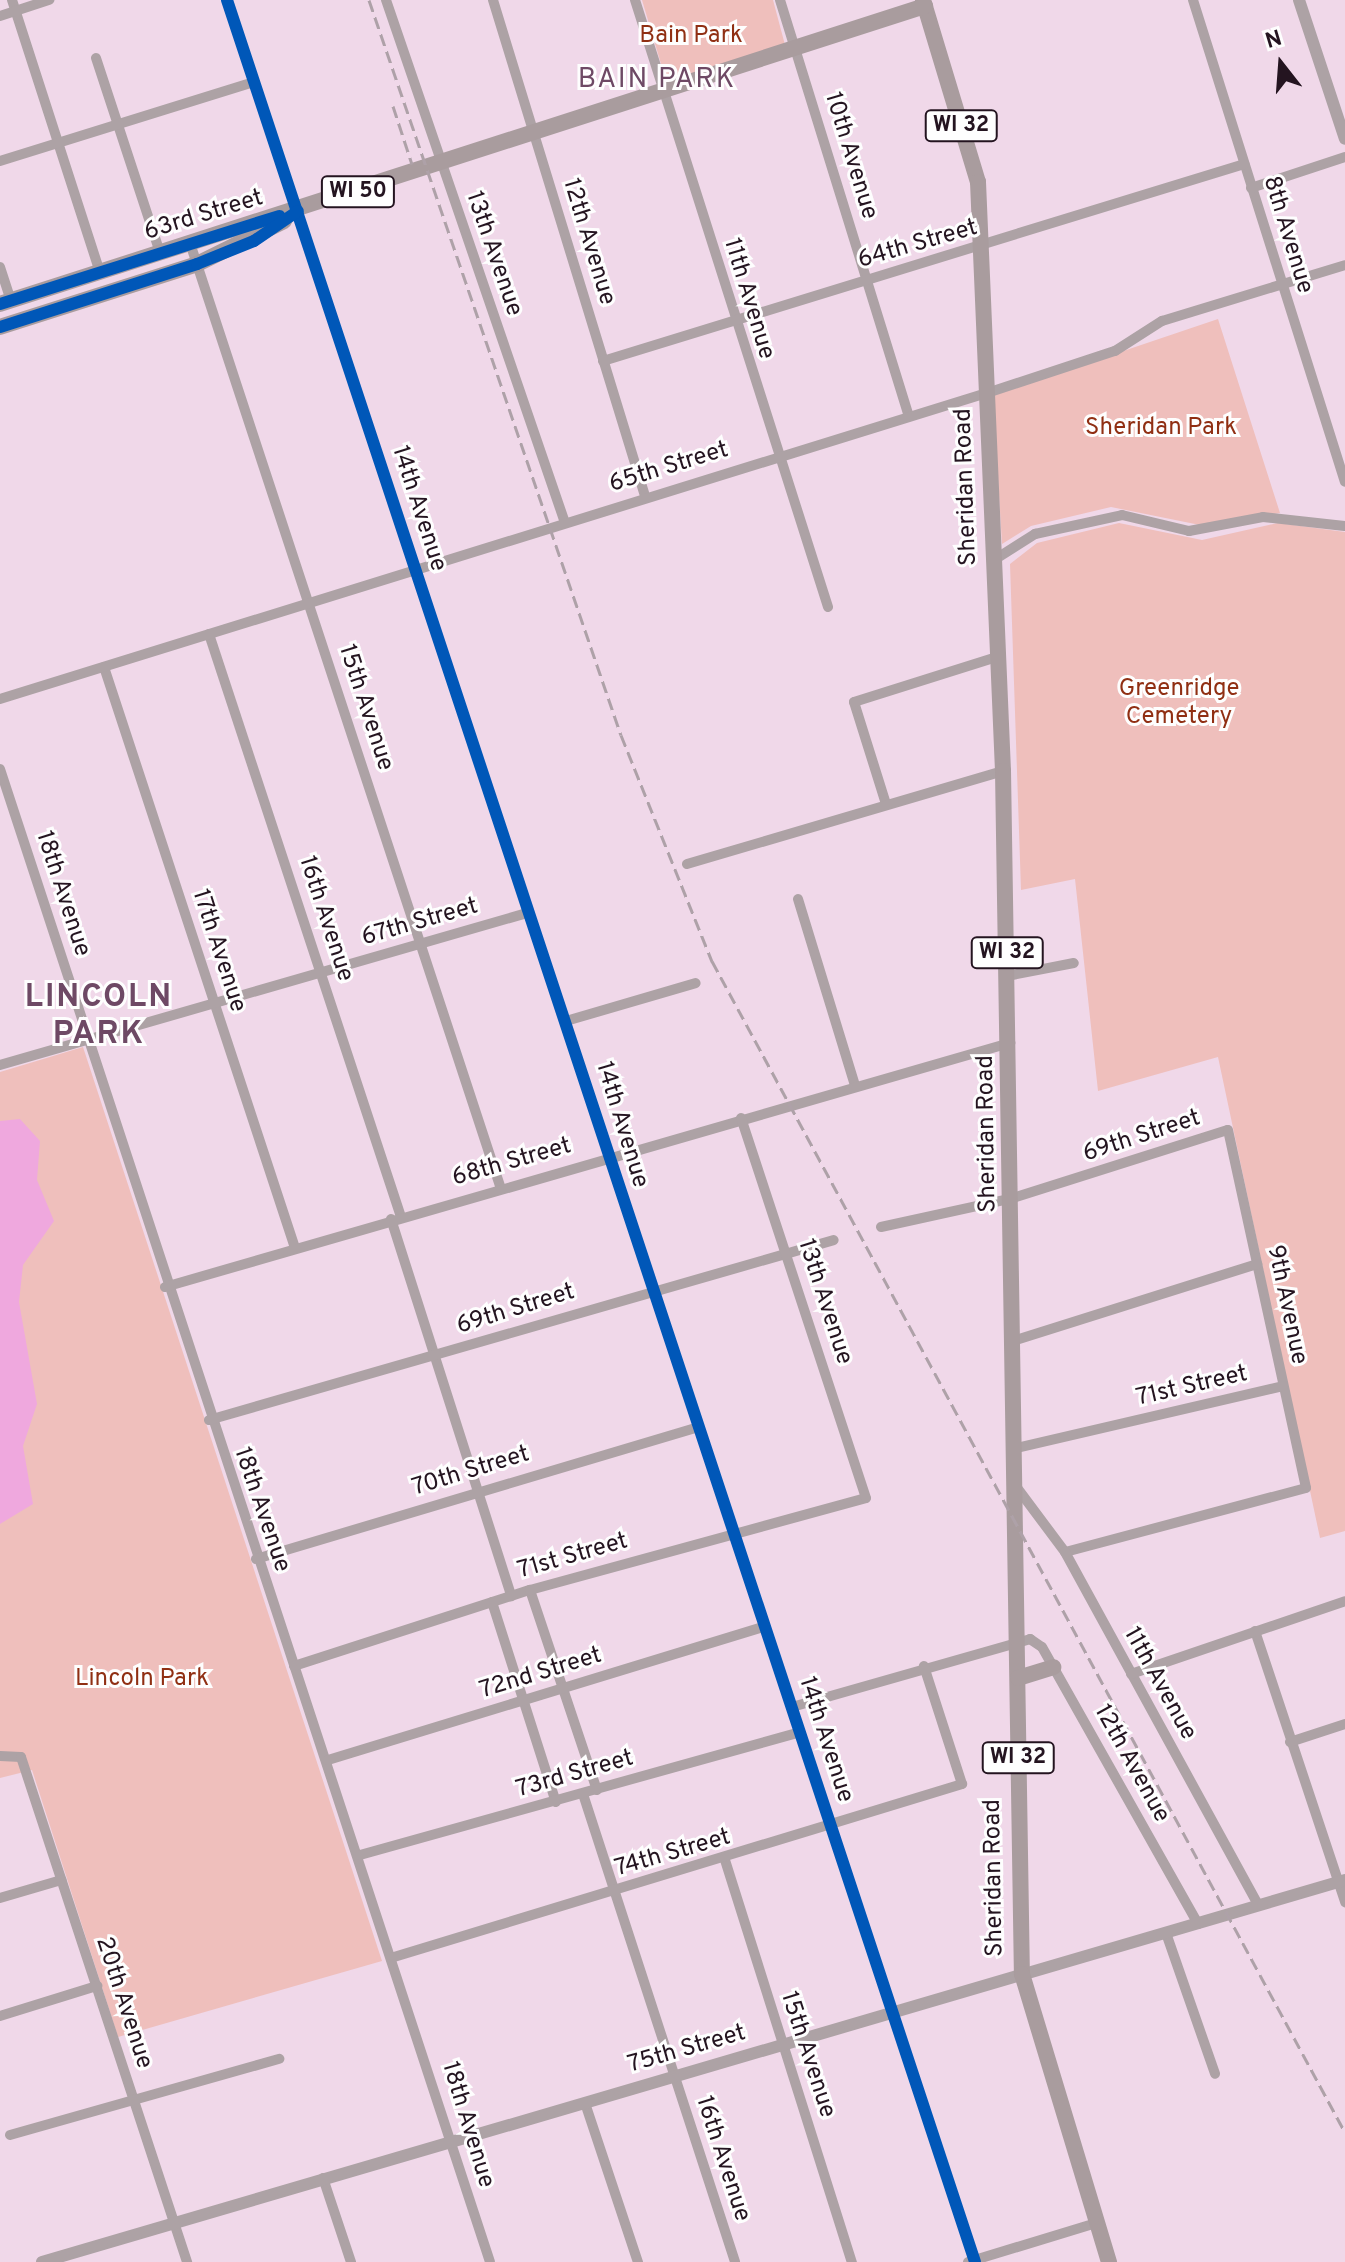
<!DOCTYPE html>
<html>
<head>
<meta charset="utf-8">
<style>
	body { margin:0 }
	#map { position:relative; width:1345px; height:2262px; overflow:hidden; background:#f0d8e9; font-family:Overpass,sans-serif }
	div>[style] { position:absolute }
	.green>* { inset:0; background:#efbfbc }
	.water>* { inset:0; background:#efa8de }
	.minor>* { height:10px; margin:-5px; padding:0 5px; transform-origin:5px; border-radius:5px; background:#ada2a5 }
	.tertiary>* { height:12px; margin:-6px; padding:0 6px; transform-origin:6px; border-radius:6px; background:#ada2a5 }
	.primary>* { height:16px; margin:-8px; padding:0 8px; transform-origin:8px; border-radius:8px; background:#a99c9e }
	.rail>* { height:3px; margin-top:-1.5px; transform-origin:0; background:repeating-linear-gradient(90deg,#aea1a8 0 12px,transparent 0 18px) }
	.cycleway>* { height:12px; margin:-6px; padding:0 6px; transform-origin:6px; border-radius:6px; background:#0057b8 }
	span { translate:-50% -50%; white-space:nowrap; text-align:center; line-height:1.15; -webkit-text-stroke:6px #fefefe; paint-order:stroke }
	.shield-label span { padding:2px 6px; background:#fefefe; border:2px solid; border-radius:6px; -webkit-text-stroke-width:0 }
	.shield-label { font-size:22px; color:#241420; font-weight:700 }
	.park-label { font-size:24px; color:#902f13 }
	.street-label { font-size:24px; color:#241420 }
	.quarter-label { font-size:28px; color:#6e4965; letter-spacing:2px }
	.district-label { font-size:32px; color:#6e4965; font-weight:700; letter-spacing:2px }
	.north { position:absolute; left:1241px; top:24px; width:80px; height:80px; -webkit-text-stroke:6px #fefefe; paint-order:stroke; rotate:343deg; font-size:22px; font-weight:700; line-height:32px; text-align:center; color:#241420 }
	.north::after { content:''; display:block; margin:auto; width:28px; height:36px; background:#241420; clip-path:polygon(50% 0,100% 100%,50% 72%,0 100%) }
</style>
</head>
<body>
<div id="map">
	<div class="green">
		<i style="clip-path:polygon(642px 0,773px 0,785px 45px,667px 84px)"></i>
		<i style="clip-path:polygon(1218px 319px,1280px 513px,1200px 525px,1111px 507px,1031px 526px,1002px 544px,993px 395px)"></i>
		<i style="clip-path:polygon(1119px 523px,1202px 540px,1278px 523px,1345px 532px,1345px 1531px,1320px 1538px,1218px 1057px,1098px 1091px,1075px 879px,1021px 890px,1010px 564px,1037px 543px)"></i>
		<i style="clip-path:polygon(83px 1047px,382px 1961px,118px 2037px,32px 1770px,0 1778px,0 1072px)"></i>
	</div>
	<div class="water">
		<i style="clip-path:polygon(20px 1119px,40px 1141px,37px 1180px,54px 1221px,23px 1265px,19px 1302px,37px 1404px,23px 1446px,33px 1504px,0 1524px,0 1121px)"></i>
	</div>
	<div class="minor">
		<i style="left:12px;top:0;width:286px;rotate:72.1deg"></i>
		<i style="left:227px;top:0;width:2382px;rotate:71.7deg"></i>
		<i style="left:386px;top:0;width:550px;rotate:71.1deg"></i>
		<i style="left:493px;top:0;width:519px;rotate:72.96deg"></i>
		<i style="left:635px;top:0;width:637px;rotate:72.36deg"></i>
		<i style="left:780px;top:0;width:436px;rotate:72.8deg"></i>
		<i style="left:1193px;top:0;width:505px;rotate:72.5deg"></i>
		<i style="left:0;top:16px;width:52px;rotate:-18.1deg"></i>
		<i style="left:96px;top:58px;width:205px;rotate:71.8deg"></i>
		<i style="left:0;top:161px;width:265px;rotate:-17.3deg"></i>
		<i style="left:1251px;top:188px;width:99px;rotate:-18.3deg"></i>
		<i style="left:190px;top:243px;width:993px;rotate:71.8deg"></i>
		<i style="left:0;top:267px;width:35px;rotate:72deg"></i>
		<i style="left:603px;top:361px;width:671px;rotate:-17.08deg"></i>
		<i style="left:994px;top:560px;width:49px;rotate:-32.4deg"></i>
		<i style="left:1035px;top:534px;width:89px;rotate:-12.3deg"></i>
		<i style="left:1122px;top:515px;width:69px;rotate:13.4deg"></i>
		<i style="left:1189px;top:531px;width:75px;rotate:-10.7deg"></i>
		<i style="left:1263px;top:517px;width:82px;rotate:6.3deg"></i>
		<i style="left:209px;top:634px;width:614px;rotate:71.77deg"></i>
		<i style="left:104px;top:667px;width:612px;rotate:71.8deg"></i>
		<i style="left:0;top:699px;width:1033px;rotate:-17.23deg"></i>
		<i style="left:987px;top:393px;width:135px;rotate:-18.2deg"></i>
		<i style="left:1115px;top:351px;width:56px;rotate:-32.6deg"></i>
		<i style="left:1162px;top:321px;width:191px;rotate:-17deg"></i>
		<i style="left:0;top:769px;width:1571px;rotate:71.83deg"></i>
		<i style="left:886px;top:804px;width:107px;rotate:-107.4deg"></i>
		<i style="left:854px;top:702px;width:153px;rotate:-17.5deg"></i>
		<i style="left:687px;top:864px;width:329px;rotate:-16.4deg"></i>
		<i style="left:798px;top:899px;width:195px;rotate:73deg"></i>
		<i style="left:1007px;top:976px;width:68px;rotate:-11deg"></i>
		<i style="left:566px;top:1021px;width:135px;rotate:-16.3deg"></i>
		<i style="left:0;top:1065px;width:548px;rotate:-16.09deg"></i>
		<i style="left:391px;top:1219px;width:396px;rotate:72.3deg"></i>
		<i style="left:881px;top:1227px;width:135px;rotate:-12.4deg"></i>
		<i style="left:1013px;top:1198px;width:225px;rotate:-17.6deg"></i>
		<i style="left:1228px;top:1130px;width:366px;rotate:77.7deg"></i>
		<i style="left:1306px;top:1488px;width:249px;rotate:165.1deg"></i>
		<i style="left:165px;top:1287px;width:880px;rotate:-16.11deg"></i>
		<i style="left:1016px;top:1340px;width:253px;rotate:-17.5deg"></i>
		<i style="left:209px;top:1420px;width:650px;rotate:-16.07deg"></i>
		<i style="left:1017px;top:1448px;width:273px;rotate:-13.1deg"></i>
		<i style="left:1018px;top:1489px;width:79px;rotate:53.3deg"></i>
		<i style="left:1065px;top:1552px;width:402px;rotate:61.3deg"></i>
		<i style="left:256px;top:1559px;width:462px;rotate:-16.6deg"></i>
		<i style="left:530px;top:1590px;width:211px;rotate:71.5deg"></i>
		<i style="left:492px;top:1602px;width:210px;rotate:72.3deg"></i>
		<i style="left:1255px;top:1631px;width:286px;rotate:71.6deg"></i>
		<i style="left:294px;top:1666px;width:248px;rotate:-17.9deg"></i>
		<i style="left:530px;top:1590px;width:348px;rotate:-15.3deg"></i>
		<i style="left:866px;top:1498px;width:400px;rotate:-108.2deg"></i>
		<i style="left:1131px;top:1674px;width:226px;rotate:-18.8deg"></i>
		<i style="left:792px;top:1707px;width:248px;rotate:-15.9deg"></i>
		<i style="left:1030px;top:1639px;width:14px;rotate:34deg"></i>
		<i style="left:1042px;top:1647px;width:318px;rotate:60.6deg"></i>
		<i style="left:1290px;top:1742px;width:58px;rotate:-18.1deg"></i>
		<i style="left:0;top:1756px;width:21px;rotate:3deg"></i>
		<i style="left:21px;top:1757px;width:532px;rotate:71.8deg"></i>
		<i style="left:328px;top:1760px;width:457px;rotate:-17deg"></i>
		<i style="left:583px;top:1794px;width:492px;rotate:72deg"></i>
		<i style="left:360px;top:1855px;width:457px;rotate:-15.6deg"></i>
		<i style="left:725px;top:1860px;width:422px;rotate:72.5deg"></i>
		<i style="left:0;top:1898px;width:64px;rotate:-16.4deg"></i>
		<i style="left:1166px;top:1933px;width:149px;rotate:70.8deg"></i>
		<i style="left:394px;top:1957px;width:594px;rotate:-16.94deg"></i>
		<i style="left:962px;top:1784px;width:124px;rotate:-107.9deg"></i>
		<i style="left:0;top:2016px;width:102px;rotate:-17.2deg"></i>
		<i style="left:585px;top:2103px;width:168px;rotate:71.6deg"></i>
		<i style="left:10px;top:2135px;width:280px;rotate:-15.8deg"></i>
		<i style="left:323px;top:2178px;width:89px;rotate:71.6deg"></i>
		<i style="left:968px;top:2262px;width:134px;rotate:-16.9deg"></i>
	</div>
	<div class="tertiary">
		<i style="left:1299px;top:0;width:146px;rotate:71.7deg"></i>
		<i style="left:42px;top:2262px;width:1358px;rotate:-16.34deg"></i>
	</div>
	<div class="primary">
		<i style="left:923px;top:0;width:190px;rotate:73.2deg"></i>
		<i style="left:978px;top:182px;width:590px;rotate:87.57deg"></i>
		<i style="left:1003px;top:771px;width:1203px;rotate:89.1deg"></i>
		<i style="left:1022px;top:1974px;width:301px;rotate:73.2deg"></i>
		<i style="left:0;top:304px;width:972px;rotate:-17.86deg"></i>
		<i style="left:0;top:327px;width:207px;rotate:-17.7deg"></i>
		<i style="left:197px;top:264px;width:97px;rotate:-26.3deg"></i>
		<i style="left:1018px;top:1678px;width:37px;rotate:-17deg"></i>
	</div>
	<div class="rail">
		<i style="left:369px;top:0;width:777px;rotate:71.08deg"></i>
		<i style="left:621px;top:735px;width:244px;rotate:68.1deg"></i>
		<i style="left:712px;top:961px;width:1331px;rotate:61.61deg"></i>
		<i style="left:393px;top:106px;width:61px;rotate:71.9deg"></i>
	</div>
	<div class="cycleway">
		<i style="left:227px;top:0;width:2382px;rotate:71.7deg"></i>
		<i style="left:0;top:304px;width:293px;rotate:-17.5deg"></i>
		<i style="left:0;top:327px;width:207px;rotate:-17.7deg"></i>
		<i style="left:197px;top:264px;width:61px;rotate:-22deg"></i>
		<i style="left:254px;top:241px;width:53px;rotate:-34.3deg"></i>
	</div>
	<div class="shield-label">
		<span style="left:961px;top:126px">WI 32</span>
		<span style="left:358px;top:192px">WI 50</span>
		<span style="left:1007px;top:953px">WI 32</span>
		<span style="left:1018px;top:1758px">WI 32</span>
	</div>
	<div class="park-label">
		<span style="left:691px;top:37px">Bain Park</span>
		<span style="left:1161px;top:429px">Sheridan Park</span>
		<span style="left:1179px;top:704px">Greenridge<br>Cemetery</span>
		<span style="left:142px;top:1680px">Lincoln Park</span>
	</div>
	<div class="street-label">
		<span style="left:850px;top:156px;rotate:73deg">10th Avenue</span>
		<span style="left:204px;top:216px;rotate:-17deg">63rd Street</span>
		<span style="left:1287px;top:235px;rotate:73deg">8th Avenue</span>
		<span style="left:588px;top:242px;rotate:73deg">12th Avenue</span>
		<span style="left:918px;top:245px;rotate:-16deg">64th Street</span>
		<span style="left:493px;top:254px;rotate:71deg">13th Avenue</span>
		<span style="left:748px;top:299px;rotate:73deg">11th Avenue</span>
		<span style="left:669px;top:468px;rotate:-17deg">65th Street</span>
		<span style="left:967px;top:487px;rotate:-92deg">Sheridan Road</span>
		<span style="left:418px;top:509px;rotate:72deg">14th Avenue</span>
		<span style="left:365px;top:708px;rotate:72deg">15th Avenue</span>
		<span style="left:62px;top:894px;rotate:72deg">18th Avenue</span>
		<span style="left:325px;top:919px;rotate:72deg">16th Avenue</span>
		<span style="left:420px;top:923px;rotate:-16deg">67th Street</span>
		<span style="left:218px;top:951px;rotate:72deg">17th Avenue</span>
		<span style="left:621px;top:1125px;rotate:73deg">14th Avenue</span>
		<span style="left:988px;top:1134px;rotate:-91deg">Sheridan Road</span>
		<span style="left:1142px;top:1137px;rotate:-18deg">69th Street</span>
		<span style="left:512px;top:1163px;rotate:-16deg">68th Street</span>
		<span style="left:824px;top:1302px;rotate:72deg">13th Avenue</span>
		<span style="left:1286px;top:1305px;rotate:78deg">9th Avenue</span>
		<span style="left:516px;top:1310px;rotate:-17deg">69th Street</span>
		<span style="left:1192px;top:1387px;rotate:-13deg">71st Street</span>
		<span style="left:471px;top:1472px;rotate:-17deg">70th Street</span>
		<span style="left:261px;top:1510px;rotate:71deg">18th Avenue</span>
		<span style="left:573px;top:1557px;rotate:-16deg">71st Street</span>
		<span style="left:541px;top:1674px;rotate:-17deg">72nd Street</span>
		<span style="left:1159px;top:1684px;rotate:61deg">11th Avenue</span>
		<span style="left:825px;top:1740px;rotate:72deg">14th Avenue</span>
		<span style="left:1131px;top:1764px;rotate:61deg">12th Avenue</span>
		<span style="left:575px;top:1775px;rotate:-16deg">73rd Street</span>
		<span style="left:673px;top:1854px;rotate:-16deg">74th Street</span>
		<span style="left:995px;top:1878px;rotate:-91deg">Sheridan Road</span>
		<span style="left:123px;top:2003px;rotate:72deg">20th Avenue</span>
		<span style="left:687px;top:2050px;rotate:-16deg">75th Street</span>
		<span style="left:807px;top:2055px;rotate:72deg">15th Avenue</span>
		<span style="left:467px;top:2125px;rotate:73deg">18th Avenue</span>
		<span style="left:722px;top:2159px;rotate:72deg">16th Avenue</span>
	</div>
	<div class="quarter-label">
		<span style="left:657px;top:80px">BAIN PARK</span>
	</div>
	<div class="district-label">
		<span style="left:99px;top:1017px">LINCOLN<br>PARK</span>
	</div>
	<div class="north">N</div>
</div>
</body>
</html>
